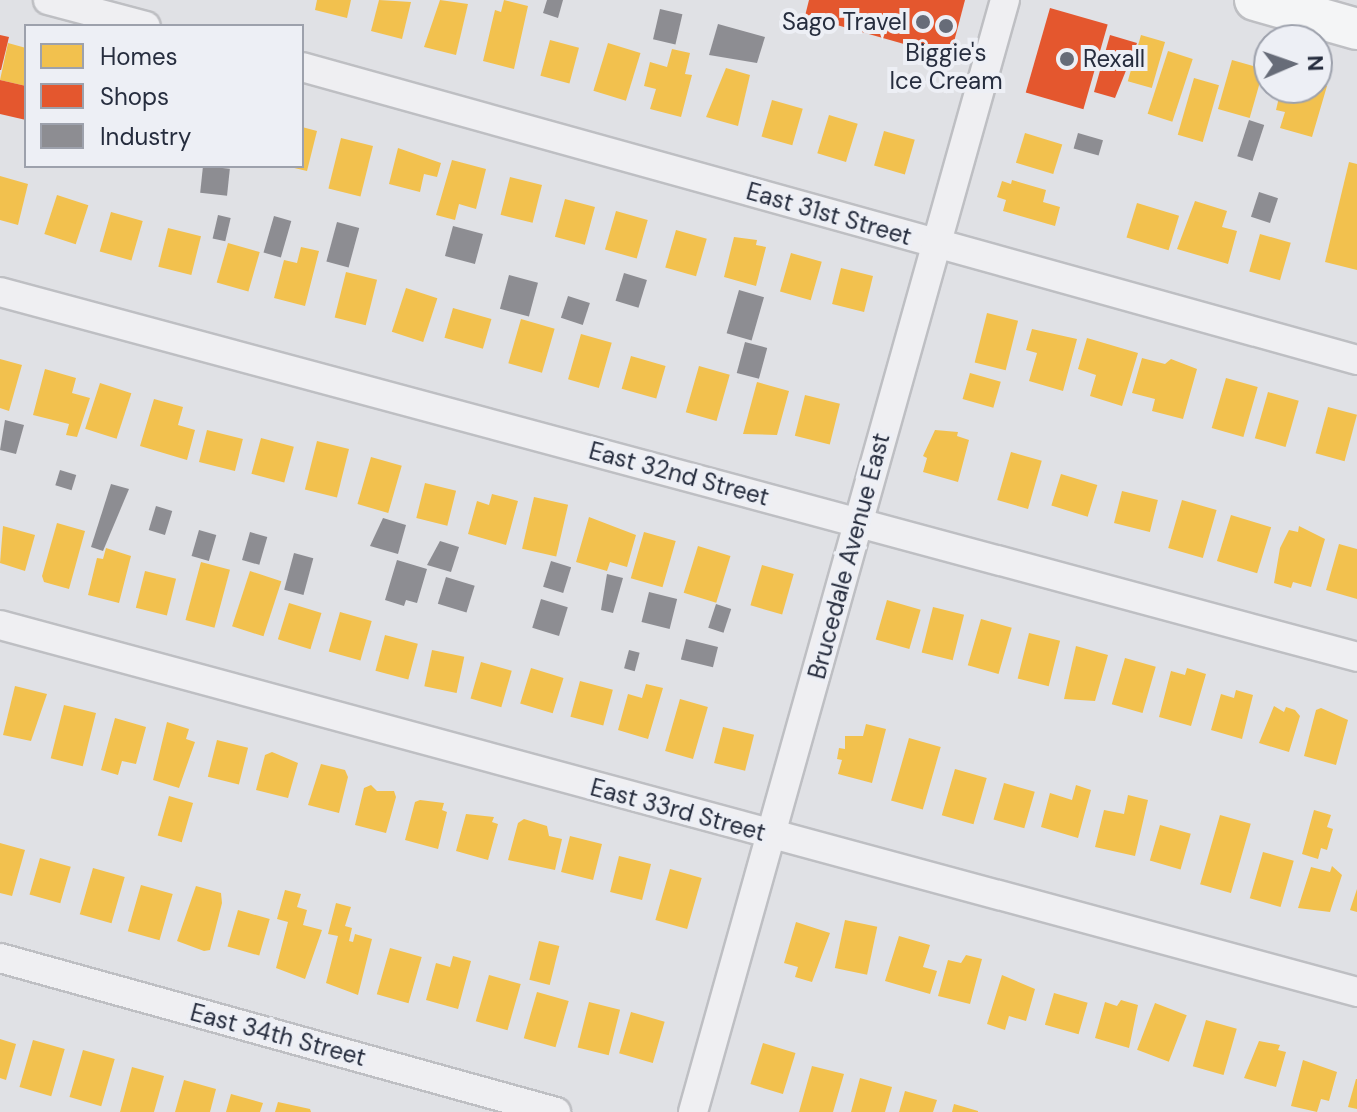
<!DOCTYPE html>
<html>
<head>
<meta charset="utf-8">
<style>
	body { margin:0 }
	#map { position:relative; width:1357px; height:1112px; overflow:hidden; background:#e0e1e5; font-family:"DM Sans",sans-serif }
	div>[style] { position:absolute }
	.homes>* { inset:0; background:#f2c14e; transform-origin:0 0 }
	.shops>* { inset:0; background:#e4572e; transform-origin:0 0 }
	.industry>* { inset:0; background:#8d8d92; transform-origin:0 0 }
	.roads { filter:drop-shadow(2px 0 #bebfc3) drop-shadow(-2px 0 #bebfc3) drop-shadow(0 2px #bebfc3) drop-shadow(0 -2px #bebfc3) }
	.street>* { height:28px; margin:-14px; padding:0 14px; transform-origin:14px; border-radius:14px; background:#efeff2 }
	.secondary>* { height:40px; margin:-20px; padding:0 20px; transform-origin:20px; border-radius:20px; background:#f4f5f6 }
	.dots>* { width:22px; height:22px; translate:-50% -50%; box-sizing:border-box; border:4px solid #edeff5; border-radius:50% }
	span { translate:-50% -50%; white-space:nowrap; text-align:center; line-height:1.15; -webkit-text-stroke:8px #edeff5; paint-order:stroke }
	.poi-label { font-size:24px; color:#262d3e }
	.right { translate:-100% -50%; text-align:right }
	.left { translate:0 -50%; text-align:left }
	.street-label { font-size:24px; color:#262d3e }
	.legend { position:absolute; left:24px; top:24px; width:280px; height:144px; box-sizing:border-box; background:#edeff5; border:2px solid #9da1ac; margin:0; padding:10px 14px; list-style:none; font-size:24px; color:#262d3e }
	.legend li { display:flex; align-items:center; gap:16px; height:40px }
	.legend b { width:40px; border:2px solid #9da1ac }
	.north { position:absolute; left:1253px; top:24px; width:80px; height:80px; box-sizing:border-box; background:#edeff5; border:2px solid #9da1ac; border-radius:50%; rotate:88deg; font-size:22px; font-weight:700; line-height:32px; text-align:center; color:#262d3e }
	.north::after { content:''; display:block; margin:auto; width:28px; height:36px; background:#676c78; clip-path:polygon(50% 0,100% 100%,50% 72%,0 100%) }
</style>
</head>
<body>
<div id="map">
	<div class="homes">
		<i style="clip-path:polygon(317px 0,351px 0,347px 18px,315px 10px)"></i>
		<i style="clip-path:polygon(379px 0,411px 2px,402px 39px,371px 31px)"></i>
		<i style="clip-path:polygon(440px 0,468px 4px,456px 55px,424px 47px)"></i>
		<i style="clip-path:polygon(504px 0,528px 6px,514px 69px,483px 61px,495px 10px,501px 12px)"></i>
		<i style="left:1141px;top:35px;width:25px;height:48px;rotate:16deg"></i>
		<i style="left:550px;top:40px;width:30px;height:37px;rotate:15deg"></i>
		<i style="clip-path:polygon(8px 43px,26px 48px,26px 86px,0 80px)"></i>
		<i style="left:608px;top:43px;width:34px;height:50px;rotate:17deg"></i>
		<i style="clip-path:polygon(672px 49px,690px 53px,685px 74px,692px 75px,681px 117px,650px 109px,656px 89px,644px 86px,650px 62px,667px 67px)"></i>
		<i style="left:1168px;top:51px;width:26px;height:66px;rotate:18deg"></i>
		<i style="left:1232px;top:60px;width:33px;height:51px;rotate:16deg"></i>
		<i style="clip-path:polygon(726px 68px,750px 75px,738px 126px,706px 117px)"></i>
		<i style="left:1194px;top:78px;width:26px;height:59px;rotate:16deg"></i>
		<i style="clip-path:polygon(1317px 83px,1327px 86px,1312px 137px,1280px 128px,1285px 112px,1276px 110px,1280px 93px,1317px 88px)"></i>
		<i style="left:772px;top:100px;width:32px;height:38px;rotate:16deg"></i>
		<i style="left:829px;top:115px;width:30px;height:40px;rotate:17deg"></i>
		<i style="clip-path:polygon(302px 127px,317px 131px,307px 171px,290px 167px,302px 166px)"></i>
		<i style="left:884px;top:131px;width:32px;height:36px;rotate:16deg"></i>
		<i style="left:1025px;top:133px;width:39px;height:31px;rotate:17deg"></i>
		<i style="left:341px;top:138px;width:33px;height:52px;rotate:14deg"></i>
		<i style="clip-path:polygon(398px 148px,441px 163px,437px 177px,424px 174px,420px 192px,389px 184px)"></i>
		<i style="clip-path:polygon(452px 160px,486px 169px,476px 209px,459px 204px,455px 220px,436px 215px)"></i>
		<i style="clip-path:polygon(1349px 162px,1357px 164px,1357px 270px,1325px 262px)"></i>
		<i style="clip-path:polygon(0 176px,28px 184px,18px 225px,0 220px)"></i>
		<i style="left:510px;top:177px;width:33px;height:39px;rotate:14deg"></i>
		<i style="clip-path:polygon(1012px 180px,1046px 190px,1043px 202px,1060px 207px,1055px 226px,1003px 211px,1006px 200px,997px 197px,1002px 181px,1011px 184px)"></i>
		<i style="left:57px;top:195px;width:33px;height:41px;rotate:18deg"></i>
		<i style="left:565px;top:199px;width:31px;height:39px;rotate:15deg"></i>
		<i style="clip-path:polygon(1195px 201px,1227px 211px,1222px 227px,1237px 231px,1228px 264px,1177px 249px)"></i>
		<i style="left:1137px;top:203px;width:44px;height:36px;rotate:17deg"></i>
		<i style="left:616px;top:211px;width:33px;height:40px;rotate:16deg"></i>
		<i style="left:111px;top:212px;width:33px;height:41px;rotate:16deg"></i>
		<i style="left:168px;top:228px;width:34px;height:40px;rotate:14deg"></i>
		<i style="left:676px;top:230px;width:32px;height:39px;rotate:16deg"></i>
		<i style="left:1260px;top:234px;width:32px;height:39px;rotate:16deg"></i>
		<i style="clip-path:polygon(734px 237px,757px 240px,756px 245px,766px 247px,756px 286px,724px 277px)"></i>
		<i style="left:228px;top:243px;width:33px;height:41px;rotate:16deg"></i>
		<i style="clip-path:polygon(301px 247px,319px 251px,305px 306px,274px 298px,284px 260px,297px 263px)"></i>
		<i style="left:791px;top:253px;width:32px;height:40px;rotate:16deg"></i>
		<i style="left:841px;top:268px;width:33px;height:37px;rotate:14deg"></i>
		<i style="left:346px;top:272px;width:32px;height:47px;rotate:14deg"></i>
		<i style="left:406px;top:288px;width:33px;height:46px;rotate:18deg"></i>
		<i style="left:453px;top:308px;width:40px;height:31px;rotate:16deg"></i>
		<i style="left:987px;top:313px;width:32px;height:51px;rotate:14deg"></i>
		<i style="left:521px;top:319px;width:35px;height:46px;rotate:16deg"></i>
		<i style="clip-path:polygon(1032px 329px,1077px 339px,1063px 391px,1029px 381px,1037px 353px,1026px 350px)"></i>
		<i style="left:581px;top:334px;width:32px;height:47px;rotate:16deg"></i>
		<i style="clip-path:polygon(1087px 338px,1138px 353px,1122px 406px,1090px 396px,1096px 375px,1078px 369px)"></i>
		<i style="left:631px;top:356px;width:36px;height:34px;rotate:16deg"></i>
		<i style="clip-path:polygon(1142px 358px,1165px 364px,1171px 359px,1197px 369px,1183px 419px,1152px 411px,1155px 399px,1132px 393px)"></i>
		<i style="clip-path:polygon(0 359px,22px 365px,9px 411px,0 408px)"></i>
		<i style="left:699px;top:366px;width:32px;height:48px;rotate:16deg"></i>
		<i style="clip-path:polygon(45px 369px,76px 378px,72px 393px,90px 398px,77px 437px,66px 435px,69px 424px,33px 415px)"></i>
		<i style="left:970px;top:373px;width:32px;height:27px;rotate:16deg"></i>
		<i style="left:1226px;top:378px;width:33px;height:52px;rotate:16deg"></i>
		<i style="clip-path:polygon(757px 382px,789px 391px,777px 435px,743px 434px)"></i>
		<i style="left:100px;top:383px;width:33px;height:48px;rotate:18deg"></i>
		<i style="left:1268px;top:392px;width:32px;height:48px;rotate:16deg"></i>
		<i style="left:805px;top:395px;width:36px;height:42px;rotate:14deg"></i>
		<i style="clip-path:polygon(154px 399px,183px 407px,178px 425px,195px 430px,187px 460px,140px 446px)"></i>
		<i style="left:1328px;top:407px;width:30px;height:48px;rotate:15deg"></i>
		<i style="left:207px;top:430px;width:37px;height:33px;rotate:14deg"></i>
		<i style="clip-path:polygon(935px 430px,958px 432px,957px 436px,969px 440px,958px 482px,923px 472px,927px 458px,923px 456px)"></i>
		<i style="left:261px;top:438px;width:34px;height:37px;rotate:15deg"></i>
		<i style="left:317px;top:441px;width:33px;height:50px;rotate:14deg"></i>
		<i style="left:1011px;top:452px;width:32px;height:50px;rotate:16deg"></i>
		<i style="left:371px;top:457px;width:32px;height:49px;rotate:16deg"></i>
		<i style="left:1061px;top:474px;width:38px;height:33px;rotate:17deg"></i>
		<i style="left:425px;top:483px;width:32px;height:36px;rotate:14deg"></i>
		<i style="left:1122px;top:491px;width:37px;height:33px;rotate:14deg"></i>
		<i style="clip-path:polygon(492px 494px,518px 501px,506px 545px,468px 534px,477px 501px,489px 505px)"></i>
		<i style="left:534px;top:497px;width:35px;height:53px;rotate:13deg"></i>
		<i style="left:1182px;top:500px;width:36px;height:50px;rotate:16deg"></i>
		<i style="left:1231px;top:515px;width:42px;height:48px;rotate:17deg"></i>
		<i style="clip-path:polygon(589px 517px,636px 535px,627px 567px,610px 562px,607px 571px,576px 562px)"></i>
		<i style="clip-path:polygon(57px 523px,85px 531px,69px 589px,44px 582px,42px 576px)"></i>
		<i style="clip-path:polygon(3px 526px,35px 535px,25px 571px,0 563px)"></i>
		<i style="clip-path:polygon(1299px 526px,1325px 539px,1311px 587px,1293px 582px,1291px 588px,1274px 583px,1280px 548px,1289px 530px,1298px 532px)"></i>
		<i style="left:644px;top:532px;width:33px;height:48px;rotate:16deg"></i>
		<i style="clip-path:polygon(1339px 544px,1357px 549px,1357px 599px,1326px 590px)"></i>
		<i style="left:698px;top:546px;width:34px;height:49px;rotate:17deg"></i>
		<i style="clip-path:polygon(106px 548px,131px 556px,119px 603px,88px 595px,97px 558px,103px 559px)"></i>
		<i style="left:201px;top:562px;width:30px;height:60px;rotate:15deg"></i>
		<i style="left:762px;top:565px;width:33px;height:42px;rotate:16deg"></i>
		<i style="left:145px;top:571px;width:32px;height:38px;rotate:14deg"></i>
		<i style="left:250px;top:571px;width:33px;height:58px;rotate:18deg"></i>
		<i style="left:887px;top:600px;width:35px;height:41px;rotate:16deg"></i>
		<i style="left:289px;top:603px;width:34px;height:38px;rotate:17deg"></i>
		<i style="left:933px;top:607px;width:32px;height:47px;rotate:14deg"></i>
		<i style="left:340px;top:612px;width:33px;height:41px;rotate:16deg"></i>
		<i style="left:981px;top:619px;width:32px;height:48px;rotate:16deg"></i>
		<i style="left:1029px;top:633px;width:32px;height:47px;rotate:14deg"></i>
		<i style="left:385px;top:635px;width:34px;height:37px;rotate:15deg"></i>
		<i style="clip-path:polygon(1076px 646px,1108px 655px,1095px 701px,1064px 699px)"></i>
		<i style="left:432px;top:650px;width:33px;height:37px;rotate:12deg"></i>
		<i style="left:1125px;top:658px;width:32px;height:48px;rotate:16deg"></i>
		<i style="left:481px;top:662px;width:32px;height:38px;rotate:16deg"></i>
		<i style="left:531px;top:668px;width:34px;height:37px;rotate:17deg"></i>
		<i style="clip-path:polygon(1187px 668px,1206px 674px,1191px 726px,1159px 717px,1171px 671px,1185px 675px)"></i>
		<i style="left:580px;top:681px;width:34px;height:37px;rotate:15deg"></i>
		<i style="clip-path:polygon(646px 684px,663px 688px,648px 739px,618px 730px,628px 694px,642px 698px)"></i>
		<i style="clip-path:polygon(15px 686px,47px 694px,31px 741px,3px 735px)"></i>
		<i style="clip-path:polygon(1236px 690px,1253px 695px,1242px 739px,1211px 730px,1221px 694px,1234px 698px)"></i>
		<i style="left:680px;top:699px;width:29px;height:54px;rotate:16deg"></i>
		<i style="left:64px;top:705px;width:33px;height:55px;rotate:14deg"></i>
		<i style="clip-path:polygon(1274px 706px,1284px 712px,1286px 707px,1295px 710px,1300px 716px,1289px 752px,1259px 743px)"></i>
		<i style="clip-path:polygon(1321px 708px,1348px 720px,1336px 765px,1304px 756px,1316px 710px)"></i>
		<i style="clip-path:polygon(115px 718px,146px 727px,136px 764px,122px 761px,118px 775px,101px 770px)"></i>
		<i style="clip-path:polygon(167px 722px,189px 729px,186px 739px,195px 742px,179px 788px,153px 780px)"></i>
		<i style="clip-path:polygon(866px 724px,886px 729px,872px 783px,838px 774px,842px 760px,837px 759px,839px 748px,845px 749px,845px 736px,863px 736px)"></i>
		<i style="left:723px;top:727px;width:32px;height:37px;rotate:14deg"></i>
		<i style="left:909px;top:738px;width:33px;height:65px;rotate:16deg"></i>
		<i style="left:217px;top:740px;width:32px;height:38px;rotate:14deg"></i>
		<i style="clip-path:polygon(272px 752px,298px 763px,288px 798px,256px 790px,265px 755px)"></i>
		<i style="clip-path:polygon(321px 764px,345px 770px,348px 777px,339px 813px,308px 805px)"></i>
		<i style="left:955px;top:769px;width:33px;height:48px;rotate:16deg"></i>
		<i style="left:1004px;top:783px;width:32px;height:38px;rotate:16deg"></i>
		<i style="clip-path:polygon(371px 785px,377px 791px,394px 791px,396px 797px,386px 833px,355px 825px,364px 788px)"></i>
		<i style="clip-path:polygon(1076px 785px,1091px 790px,1078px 838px,1041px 827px,1050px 793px,1072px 800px)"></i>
		<i style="clip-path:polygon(1128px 795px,1148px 800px,1135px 856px,1095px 847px,1104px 810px,1124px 814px)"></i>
		<i style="left:169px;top:796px;width:25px;height:41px;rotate:16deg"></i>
		<i style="clip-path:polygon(420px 800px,444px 803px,442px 810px,447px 812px,438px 849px,405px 840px,415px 802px)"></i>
		<i style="clip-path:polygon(1314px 810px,1331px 815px,1327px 827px,1333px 829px,1327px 850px,1321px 848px,1318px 859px,1302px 854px)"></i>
		<i style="clip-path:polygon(466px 814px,494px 817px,492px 822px,498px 824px,488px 860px,456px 851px)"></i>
		<i style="left:1220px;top:815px;width:32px;height:72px;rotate:16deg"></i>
		<i style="clip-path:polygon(524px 819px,547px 826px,549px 836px,562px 839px,555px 870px,508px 860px,518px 823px)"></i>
		<i style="left:1160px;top:825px;width:32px;height:37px;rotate:16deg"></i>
		<i style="left:570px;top:836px;width:33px;height:37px;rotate:14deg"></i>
		<i style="clip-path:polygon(0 843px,25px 850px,12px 896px,0 893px)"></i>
		<i style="left:1263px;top:852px;width:32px;height:48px;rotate:16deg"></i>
		<i style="left:619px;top:856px;width:33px;height:37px;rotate:14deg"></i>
		<i style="left:40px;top:858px;width:32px;height:38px;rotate:16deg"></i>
		<i style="clip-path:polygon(1332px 866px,1342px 875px,1330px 912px,1298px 908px,1311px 867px,1330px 872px)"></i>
		<i style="left:93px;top:868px;width:33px;height:48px;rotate:16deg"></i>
		<i style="left:670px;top:869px;width:33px;height:53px;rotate:16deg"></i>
		<i style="left:141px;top:885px;width:33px;height:48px;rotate:16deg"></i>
		<i style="clip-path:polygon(196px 886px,221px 893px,222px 903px,210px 950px,204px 951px,177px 941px)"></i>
		<i style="clip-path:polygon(1357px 889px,1357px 912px,1350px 910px)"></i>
		<i style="clip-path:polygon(285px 890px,301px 894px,297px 907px,307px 910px,303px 925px,322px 930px,305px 979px,276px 968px,288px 922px,277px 919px)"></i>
		<i style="clip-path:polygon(336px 903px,351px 907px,345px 926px,352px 928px,349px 941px,353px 942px,355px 934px,372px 939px,358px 995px,326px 983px,338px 936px,328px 934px)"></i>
		<i style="left:238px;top:910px;width:33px;height:38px;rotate:16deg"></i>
		<i style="left:845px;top:920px;width:33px;height:49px;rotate:12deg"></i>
		<i style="clip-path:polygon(796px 922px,830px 933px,812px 982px,795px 977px,798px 967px,784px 963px)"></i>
		<i style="clip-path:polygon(899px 936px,930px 945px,923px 967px,937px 971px,930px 994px,885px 981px)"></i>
		<i style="left:539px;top:941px;width:21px;height:40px;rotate:14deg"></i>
		<i style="left:390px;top:948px;width:33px;height:48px;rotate:16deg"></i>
		<i style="clip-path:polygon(966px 955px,982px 959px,970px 1004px,938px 996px,948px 960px,961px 963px)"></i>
		<i style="clip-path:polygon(453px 956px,471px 961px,458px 1009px,426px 1000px,436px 963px,450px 967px)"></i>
		<i style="left:489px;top:975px;width:33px;height:48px;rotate:16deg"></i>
		<i style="clip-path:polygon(1002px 975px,1035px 989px,1026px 1021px,1009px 1016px,1005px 1030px,987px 1024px)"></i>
		<i style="left:537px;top:992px;width:33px;height:48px;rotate:16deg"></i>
		<i style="left:1054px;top:993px;width:35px;height:33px;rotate:16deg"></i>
		<i style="clip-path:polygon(1121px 1000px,1138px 1005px,1129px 1048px,1095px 1038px,1105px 1002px,1117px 1006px)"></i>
		<i style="left:589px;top:1002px;width:32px;height:47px;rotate:14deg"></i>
		<i style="left:1155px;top:1003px;width:34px;height:50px;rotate:21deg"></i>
		<i style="left:631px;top:1012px;width:35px;height:43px;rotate:16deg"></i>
		<i style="left:1206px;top:1020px;width:32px;height:48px;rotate:16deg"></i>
		<i style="clip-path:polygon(0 1039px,16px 1044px,6px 1080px,0 1078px)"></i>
		<i style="left:33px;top:1040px;width:33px;height:49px;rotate:16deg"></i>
		<i style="clip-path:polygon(1259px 1041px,1280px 1045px,1278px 1050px,1286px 1052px,1276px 1087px,1244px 1078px)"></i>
		<i style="left:763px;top:1043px;width:34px;height:43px;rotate:17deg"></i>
		<i style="left:83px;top:1050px;width:33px;height:49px;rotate:16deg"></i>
		<i style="clip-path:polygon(1303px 1060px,1337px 1072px,1329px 1101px,1321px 1099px,1317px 1112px,1291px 1106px)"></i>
		<i style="clip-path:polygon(812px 1066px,844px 1074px,833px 1112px,799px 1112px)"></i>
		<i style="clip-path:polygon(132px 1067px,164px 1076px,154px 1112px,120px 1112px)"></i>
		<i style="clip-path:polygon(860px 1078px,892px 1087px,885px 1112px,851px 1112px)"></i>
		<i style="clip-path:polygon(1356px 1079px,1357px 1079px,1357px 1109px,1348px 1107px)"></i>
		<i style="clip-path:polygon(184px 1080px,216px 1089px,210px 1112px,175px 1112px)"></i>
		<i style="clip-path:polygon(905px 1091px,937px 1100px,933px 1112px,899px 1112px)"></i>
		<i style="clip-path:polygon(231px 1094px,263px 1103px,260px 1112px,226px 1112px)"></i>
		<i style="clip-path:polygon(278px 1102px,310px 1109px,311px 1112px,275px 1112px)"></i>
		<i style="clip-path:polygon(954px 1104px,978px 1111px,978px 1112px,952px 1112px)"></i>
	</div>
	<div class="shops">
		<i style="clip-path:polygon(809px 0,965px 0,950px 57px,805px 16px)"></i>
		<i style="left:1050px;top:8px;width:60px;height:88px;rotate:16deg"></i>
		<i style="clip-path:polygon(0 35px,9px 37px,1px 70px,0 70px)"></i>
		<i style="clip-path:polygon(1110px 35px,1137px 43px,1115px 98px,1094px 92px)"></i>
		<i style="clip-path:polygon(0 80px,26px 86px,26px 120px,0 114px)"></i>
	</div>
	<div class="industry">
		<i style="clip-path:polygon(547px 0,563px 0,558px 18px,543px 13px)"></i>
		<i style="left:660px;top:9px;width:23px;height:31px;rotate:13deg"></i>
		<i style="clip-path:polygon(718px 24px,765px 37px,757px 63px,709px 55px)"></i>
		<i style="left:1249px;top:120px;width:16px;height:38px;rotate:18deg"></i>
		<i style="left:1078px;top:133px;width:26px;height:16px;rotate:16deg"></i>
		<i style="left:203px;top:166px;width:27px;height:27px;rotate:6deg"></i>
		<i style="left:1259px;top:192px;width:20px;height:26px;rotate:18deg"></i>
		<i style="left:218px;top:215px;width:13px;height:24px;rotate:13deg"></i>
		<i style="left:274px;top:216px;width:18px;height:38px;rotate:16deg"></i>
		<i style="left:337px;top:222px;width:23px;height:41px;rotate:15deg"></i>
		<i style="left:453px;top:226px;width:31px;height:31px;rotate:15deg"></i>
		<i style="left:624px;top:273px;width:24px;height:29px;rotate:17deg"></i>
		<i style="left:509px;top:275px;width:30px;height:35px;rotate:15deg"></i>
		<i style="left:739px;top:290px;width:26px;height:45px;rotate:16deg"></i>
		<i style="left:568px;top:296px;width:23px;height:23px;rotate:18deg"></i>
		<i style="left:745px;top:342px;width:23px;height:32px;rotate:15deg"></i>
		<i style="clip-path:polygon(5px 420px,24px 425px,16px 454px,0 450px)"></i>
		<i style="left:60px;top:470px;width:17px;height:16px;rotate:17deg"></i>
		<i style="clip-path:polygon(111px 484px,129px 489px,103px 551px,91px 547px)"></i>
		<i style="left:156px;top:506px;width:17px;height:25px;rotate:17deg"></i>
		<i style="clip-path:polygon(383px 518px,406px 525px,398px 554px,370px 546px)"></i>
		<i style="left:199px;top:530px;width:18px;height:27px;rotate:16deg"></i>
		<i style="left:250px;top:532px;width:18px;height:29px;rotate:16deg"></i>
		<i style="clip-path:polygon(440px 541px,459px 547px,451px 572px,427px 565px)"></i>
		<i style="left:294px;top:553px;width:20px;height:38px;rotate:15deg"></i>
		<i style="clip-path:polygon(397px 560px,427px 569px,417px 603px,406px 600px,404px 606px,385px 600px)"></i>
		<i style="left:551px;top:561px;width:21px;height:27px;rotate:17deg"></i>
		<i style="clip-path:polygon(607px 574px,623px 578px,613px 613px,601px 610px)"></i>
		<i style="left:446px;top:577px;width:30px;height:28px;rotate:17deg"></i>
		<i style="left:649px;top:592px;width:29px;height:31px;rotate:14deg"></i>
		<i style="left:541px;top:599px;width:28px;height:30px;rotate:17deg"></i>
		<i style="left:716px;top:604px;width:16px;height:25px;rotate:18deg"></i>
		<i style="left:686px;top:639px;width:33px;height:21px;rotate:14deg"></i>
		<i style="left:629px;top:650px;width:11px;height:19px;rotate:15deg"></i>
	</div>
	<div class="roads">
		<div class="street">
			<i style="left:48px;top:0;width:101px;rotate:14.9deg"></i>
			<i style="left:302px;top:67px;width:1095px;rotate:15.52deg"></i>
			<i style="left:0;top:292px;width:1405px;rotate:15.05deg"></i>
			<i style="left:0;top:625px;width:1406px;rotate:15.13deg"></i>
			<i style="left:0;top:958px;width:577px;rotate:15.48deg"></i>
			<i style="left:693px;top:1112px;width:1155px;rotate:-74.33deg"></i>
		</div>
		<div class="secondary">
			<i style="left:1255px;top:0;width:106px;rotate:15.9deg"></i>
		</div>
	</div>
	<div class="dots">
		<i style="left:923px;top:22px;background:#676c78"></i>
		<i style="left:946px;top:26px;background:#676c78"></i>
		<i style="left:1067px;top:59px;background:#676c78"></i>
	</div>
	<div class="poi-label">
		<span class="right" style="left:907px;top:22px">Sago Travel</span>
		<span style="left:946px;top:67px">Biggie's<br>Ice Cream</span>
		<span class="left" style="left:1083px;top:59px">Rexall</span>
	</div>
	<div class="street-label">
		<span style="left:829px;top:214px;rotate:16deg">East 31st Street</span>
		<span style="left:679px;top:474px;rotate:15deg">East 32nd Street</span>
		<span style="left:849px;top:556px;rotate:-75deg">Brucedale Avenue East</span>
		<span style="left:678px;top:810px;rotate:15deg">East 33rd Street</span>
		<span style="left:278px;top:1035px;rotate:15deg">East 34th Street</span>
	</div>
	<ul class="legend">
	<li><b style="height:22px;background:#f2c14e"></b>Homes</li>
	<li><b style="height:22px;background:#e4572e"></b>Shops</li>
	<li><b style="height:22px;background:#8d8d92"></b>Industry</li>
	</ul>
	<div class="north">N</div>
</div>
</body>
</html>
